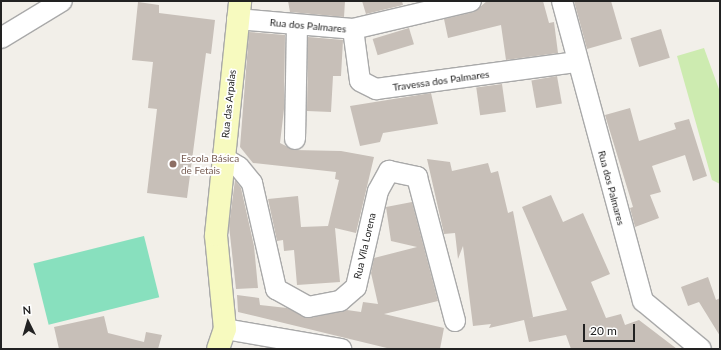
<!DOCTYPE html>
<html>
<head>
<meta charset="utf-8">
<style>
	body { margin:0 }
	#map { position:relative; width:721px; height:350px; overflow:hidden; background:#f2efe9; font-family:Lato,sans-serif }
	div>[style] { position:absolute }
	.grass>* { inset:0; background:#cdebb0 }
	.pitch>* { inset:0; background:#88e0be; transform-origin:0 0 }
	.building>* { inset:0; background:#c7bfb8; transform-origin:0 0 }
	.roads { filter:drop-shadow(1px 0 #a9a9a9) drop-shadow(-1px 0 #a9a9a9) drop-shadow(0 1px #a9a9a9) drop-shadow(0 -1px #a9a9a9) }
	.street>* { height:20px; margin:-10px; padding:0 10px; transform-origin:10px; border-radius:10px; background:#fff }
	.secondary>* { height:22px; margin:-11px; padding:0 11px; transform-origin:11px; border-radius:11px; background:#f7fabf }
	.dots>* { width:11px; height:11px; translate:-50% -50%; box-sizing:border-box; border:2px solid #fff; border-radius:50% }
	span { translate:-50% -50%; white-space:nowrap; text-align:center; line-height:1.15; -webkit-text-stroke:3.5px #fff; paint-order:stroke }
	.street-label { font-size:10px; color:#222 }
	.education-label { font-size:10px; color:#785e54 }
	.left { translate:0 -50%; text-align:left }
	.frame { position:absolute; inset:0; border:2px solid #222; pointer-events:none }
	.north { position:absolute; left:8px; top:302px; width:40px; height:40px; -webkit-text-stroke:3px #fff; paint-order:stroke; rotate:355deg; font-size:11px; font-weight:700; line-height:16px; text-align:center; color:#222 }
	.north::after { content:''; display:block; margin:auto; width:14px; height:18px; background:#222; clip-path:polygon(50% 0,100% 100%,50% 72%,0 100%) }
	.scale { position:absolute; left:583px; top:324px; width:52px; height:18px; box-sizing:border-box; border:2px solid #222; border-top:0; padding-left:5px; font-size:12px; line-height:14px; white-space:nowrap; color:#222; -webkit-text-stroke:3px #fff; paint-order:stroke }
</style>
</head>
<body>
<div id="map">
	<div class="grass">
		<i style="clip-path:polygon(704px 48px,720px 92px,720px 184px,712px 180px,677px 56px)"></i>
	</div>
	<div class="pitch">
		<i style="left:144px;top:236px;width:63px;height:114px;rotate:76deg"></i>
	</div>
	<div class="building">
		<i style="clip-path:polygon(288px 1px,345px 1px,344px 17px,290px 12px)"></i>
		<i style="clip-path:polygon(362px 1px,402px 1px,403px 5px,366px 14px)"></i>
		<i style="clip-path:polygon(487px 1px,543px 1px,549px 23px,554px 22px,558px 53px,506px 60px,501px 25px,448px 38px,444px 19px,474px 12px)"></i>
		<i style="clip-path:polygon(574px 1px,611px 1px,622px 39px,587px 49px)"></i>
		<i style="clip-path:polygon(138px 2px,159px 5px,159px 13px,215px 20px,211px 54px,206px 53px,187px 198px,147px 193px,157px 109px,148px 108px,153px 62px,132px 60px)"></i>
		<i style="left:409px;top:28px;width:17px;height:38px;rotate:73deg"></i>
		<i style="left:661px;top:29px;width:30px;height:32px;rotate:73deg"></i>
		<i style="clip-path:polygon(249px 32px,285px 35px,284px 109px,280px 143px,294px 150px,341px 151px,374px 157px,356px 233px,335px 228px,340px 282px,297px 285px,294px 250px,284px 251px,283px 240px,277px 241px,268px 199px,298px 196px,301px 227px,328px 226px,339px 180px,335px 179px,336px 172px,253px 163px,240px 147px)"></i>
		<i style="clip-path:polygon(308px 37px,343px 40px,341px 76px,333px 76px,331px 112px,307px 111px)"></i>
		<i style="left:557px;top:76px;width:28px;height:26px;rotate:80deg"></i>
		<i style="left:502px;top:84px;width:28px;height:26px;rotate:82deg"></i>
		<i style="clip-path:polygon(431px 93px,438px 124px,383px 133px,380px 142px,360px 146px,350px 106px)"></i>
		<i style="clip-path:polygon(630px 108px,639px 141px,676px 129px,674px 123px,689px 119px,707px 176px,693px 181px,685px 155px,652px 166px,661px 192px,650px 195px,659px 218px,635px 227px,630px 208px,633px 207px,605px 115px)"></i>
		<i style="clip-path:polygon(427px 159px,450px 162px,452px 171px,488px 163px,491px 173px,498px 171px,508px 213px,513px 211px,533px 317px,529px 318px,567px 310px,522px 207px,551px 195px,563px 222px,583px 213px,610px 274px,591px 282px,606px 318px,621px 314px,625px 325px,639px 320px,677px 349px,571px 349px,566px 335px,529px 342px,524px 320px,489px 328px,491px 324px,473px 326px,463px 246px,458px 259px,455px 233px,444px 234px)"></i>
		<i style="clip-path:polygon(235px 180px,241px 188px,254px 246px,258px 288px,236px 289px,229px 226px)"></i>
		<i style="clip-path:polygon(412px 202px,438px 301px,384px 314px,444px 328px,440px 349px,391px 349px,238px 312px,237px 295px,259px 298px,260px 305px,287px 308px,310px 318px,347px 310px,361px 312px,363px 302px,378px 304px,371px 273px,374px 258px,417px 247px,391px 241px,386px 207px)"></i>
		<i style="clip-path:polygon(708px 277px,716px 300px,720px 298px,720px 336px,699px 302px,688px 306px,681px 287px)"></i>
		<i style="clip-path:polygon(104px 316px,108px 333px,144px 342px,146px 332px,162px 335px,158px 349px,59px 349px,54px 327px)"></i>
	</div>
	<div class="roads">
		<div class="street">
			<i style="left:562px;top:1px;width:311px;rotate:74.9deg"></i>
			<i style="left:643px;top:301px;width:75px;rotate:39.6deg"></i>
			<i style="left:237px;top:19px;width:116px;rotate:4.9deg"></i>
			<i style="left:353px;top:29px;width:121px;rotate:-13.3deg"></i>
			<i style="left:353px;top:29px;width:52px;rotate:82.3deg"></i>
			<i style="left:360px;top:81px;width:18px;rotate:27deg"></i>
			<i style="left:376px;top:89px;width:203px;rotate:-7.7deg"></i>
			<i style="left:1px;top:38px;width:71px;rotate:-31.2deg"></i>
			<i style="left:295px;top:139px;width:114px;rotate:-89deg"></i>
			<i style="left:224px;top:158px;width:17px;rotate:31deg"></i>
			<i style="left:239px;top:167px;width:21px;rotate:51deg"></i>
			<i style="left:252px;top:183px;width:109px;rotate:77.2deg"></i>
			<i style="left:276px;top:289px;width:37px;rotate:29deg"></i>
			<i style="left:308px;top:307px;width:33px;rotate:-11deg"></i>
			<i style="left:340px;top:301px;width:21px;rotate:-41deg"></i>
			<i style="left:356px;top:287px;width:98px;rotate:-77.1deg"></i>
			<i style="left:378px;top:191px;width:23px;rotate:-61deg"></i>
			<i style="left:389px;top:171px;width:29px;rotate:12deg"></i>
			<i style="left:417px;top:177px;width:149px;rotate:75.2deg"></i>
			<i style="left:225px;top:329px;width:118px;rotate:9.8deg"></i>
		</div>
		<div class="secondary">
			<i style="left:218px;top:349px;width:21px;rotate:-71deg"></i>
			<i style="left:225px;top:329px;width:94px;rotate:-95.5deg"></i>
			<i style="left:216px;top:235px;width:235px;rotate:-84.1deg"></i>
		</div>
	</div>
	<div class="dots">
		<i style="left:173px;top:164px;background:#8d6e63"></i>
	</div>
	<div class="street-label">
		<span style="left:308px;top:26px;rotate:5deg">Rua dos Palmares</span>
		<span style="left:441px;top:81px;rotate:-8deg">Travessa dos Palmares</span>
		<span style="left:229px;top:104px;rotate:-84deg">Rua das Arpalas</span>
		<span style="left:611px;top:188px;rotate:75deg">Rua dos Palmares</span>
		<span style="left:365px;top:246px;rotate:-77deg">Rua Vila Lorena</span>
	</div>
	<div class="education-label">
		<span class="left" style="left:181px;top:164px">Escola Básica<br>de Fetais</span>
	</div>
	<div class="frame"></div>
	<div class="north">N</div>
	<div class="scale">20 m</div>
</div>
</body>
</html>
